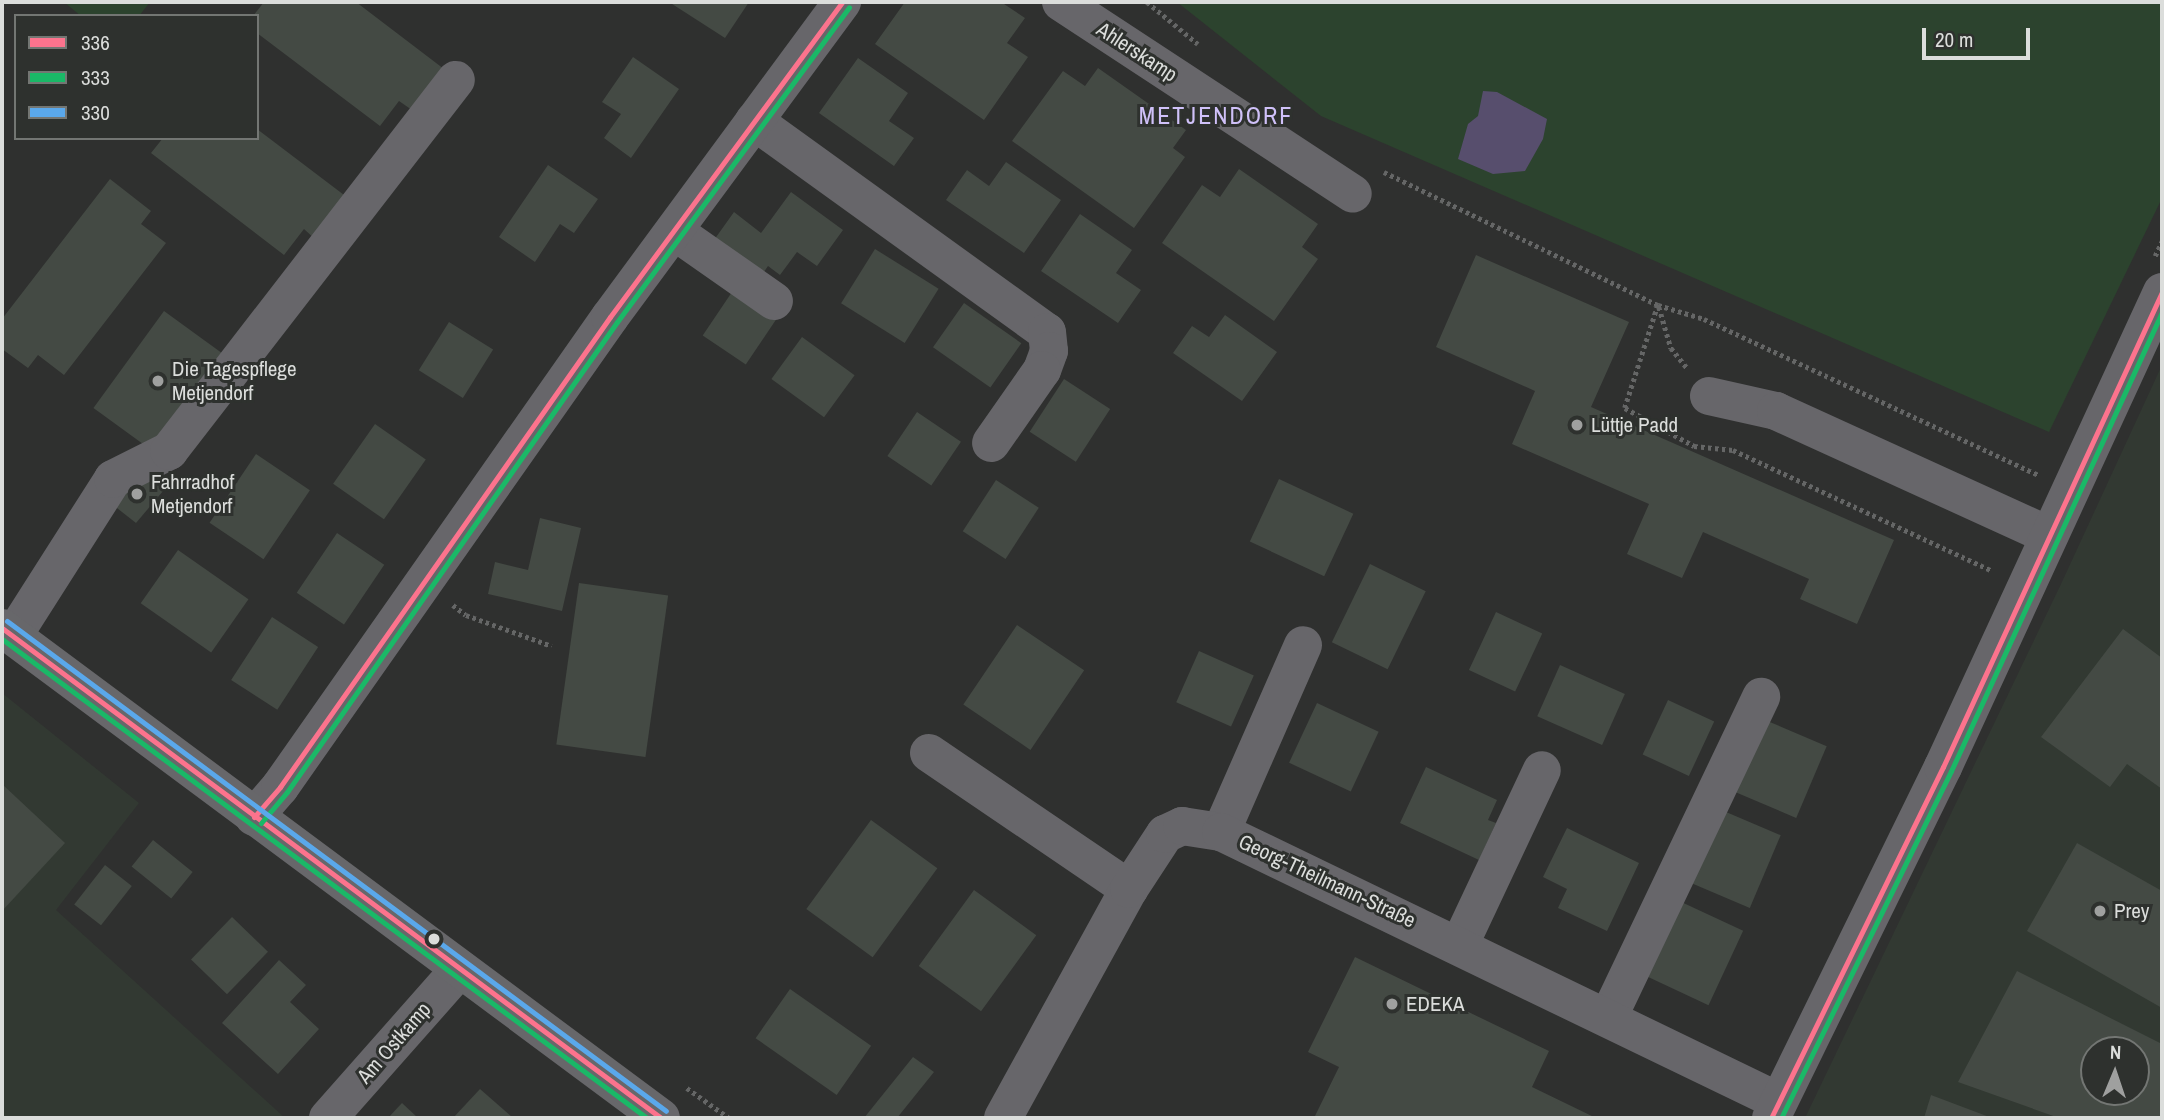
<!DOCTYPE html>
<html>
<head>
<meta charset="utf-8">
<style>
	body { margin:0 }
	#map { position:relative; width:2164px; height:1120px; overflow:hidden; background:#2f302f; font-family:"Archivo Narrow",sans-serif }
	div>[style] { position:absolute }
	.built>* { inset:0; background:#323932 }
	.green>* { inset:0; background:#2c432e }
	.water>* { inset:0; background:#574e6d }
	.building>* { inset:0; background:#444a44; transform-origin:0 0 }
	.path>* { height:4.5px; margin-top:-2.25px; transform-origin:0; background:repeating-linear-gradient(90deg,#656666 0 3.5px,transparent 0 7px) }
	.minor>* { height:38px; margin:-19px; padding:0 19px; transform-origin:19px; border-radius:19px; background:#67666a }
	.major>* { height:38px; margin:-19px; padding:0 19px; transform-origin:19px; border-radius:19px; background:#67676a }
	.bus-1>* { height:5px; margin:-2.5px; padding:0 2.5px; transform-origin:2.5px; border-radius:2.5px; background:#fc738d }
	.bus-2>* { height:5px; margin:-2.5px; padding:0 2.5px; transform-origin:2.5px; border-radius:2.5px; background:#1ab867 }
	.bus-3>* { height:5px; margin:-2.5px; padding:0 2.5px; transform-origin:2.5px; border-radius:2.5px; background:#5aa8eb }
	.dots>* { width:19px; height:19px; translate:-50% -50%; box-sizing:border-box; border:4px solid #2e312e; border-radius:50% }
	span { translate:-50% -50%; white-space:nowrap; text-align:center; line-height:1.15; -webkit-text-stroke:6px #2e312e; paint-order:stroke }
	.street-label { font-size:21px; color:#dbdddb }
	.poi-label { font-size:21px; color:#dbdddb }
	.left { translate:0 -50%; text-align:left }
	.quarter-label { font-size:24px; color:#d0c1f9; letter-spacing:2px }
	.frame { position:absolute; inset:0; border:4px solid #dbdddb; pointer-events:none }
	.legend { position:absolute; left:14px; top:14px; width:245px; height:126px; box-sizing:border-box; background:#2e312e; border:2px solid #737673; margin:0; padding:9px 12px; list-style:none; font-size:21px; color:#dbdddb }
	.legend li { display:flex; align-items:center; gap:14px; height:35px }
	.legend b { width:35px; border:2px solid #737673 }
	.north { position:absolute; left:2080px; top:1036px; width:70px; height:70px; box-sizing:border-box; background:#2e312e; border:2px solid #737673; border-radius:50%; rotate:2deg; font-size:19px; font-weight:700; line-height:28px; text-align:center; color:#dbdddb }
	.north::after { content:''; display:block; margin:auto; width:24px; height:32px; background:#9fa09f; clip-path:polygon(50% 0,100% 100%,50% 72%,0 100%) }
	.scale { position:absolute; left:1922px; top:28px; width:108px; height:32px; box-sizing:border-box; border:4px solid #dbdddb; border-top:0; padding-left:9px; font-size:21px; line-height:24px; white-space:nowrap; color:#dbdddb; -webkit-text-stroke:5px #2e312e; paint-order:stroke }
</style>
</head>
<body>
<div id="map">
	<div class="built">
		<i style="clip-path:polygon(evenodd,2162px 365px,2162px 1118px,1805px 1118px,2061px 584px,2162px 365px,2094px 1050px,2136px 1050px,2136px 1092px,2094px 1092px,2094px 1050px)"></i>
		<i style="clip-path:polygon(2px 693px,139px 803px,56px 910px,285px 1118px,2px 1118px)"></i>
	</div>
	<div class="green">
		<i style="clip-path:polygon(64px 2px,150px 2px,139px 16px,81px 16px)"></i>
		<i style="clip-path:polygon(1177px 2px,2162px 2px,2162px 198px,2049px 432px,1321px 116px)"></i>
	</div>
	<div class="water">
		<i style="clip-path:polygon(1483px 91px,1497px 92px,1547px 119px,1543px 139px,1525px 171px,1493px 174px,1458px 159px,1468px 124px,1478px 116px)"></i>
	</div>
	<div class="building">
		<i style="clip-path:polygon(264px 2px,356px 2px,444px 69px,412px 110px,399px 101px,380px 126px,257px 33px,257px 16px,253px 16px)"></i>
		<i style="clip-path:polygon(669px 2px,749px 2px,725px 38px)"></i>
		<i style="clip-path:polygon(905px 2px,1001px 2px,1025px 18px,1007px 43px,1028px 57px,984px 120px,875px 44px)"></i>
		<i style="clip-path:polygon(633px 57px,679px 89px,631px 158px,604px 138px,621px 114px,602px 102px)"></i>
		<i style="clip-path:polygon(858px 58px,908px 93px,889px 121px,914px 138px,894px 166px,819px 113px)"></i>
		<i style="clip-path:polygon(1098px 68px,1186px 130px,1173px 148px,1185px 157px,1134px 228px,1012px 141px,1063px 71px,1085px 86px)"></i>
		<i style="clip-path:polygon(257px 129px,348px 198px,316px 240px,304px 229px,284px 255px,151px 153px,163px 138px,257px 138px)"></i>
		<i style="clip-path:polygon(1006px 162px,1061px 200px,1024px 253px,946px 200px,967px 170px,989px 186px)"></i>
		<i style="clip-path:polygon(548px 165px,598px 199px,574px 233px,560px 224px,535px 262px,499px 237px)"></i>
		<i style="clip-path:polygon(1239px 169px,1318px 224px,1302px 247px,1318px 259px,1274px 321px,1162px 243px,1202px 185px,1220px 197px)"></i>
		<i style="clip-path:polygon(110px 179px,151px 211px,141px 224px,166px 243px,64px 375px,38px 355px,28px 368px,2px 349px,2px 319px)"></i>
		<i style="clip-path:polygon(791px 192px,843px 230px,817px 266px,797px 252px,780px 275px,768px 266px,757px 282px,709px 247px,734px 212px,761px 233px)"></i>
		<i style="clip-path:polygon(1080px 214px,1132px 250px,1116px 273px,1141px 290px,1118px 323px,1041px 271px)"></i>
		<i style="left:875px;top:249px;width:75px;height:64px;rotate:32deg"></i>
		<i style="clip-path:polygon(1476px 255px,1629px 322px,1591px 407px,1894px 540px,1857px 624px,1800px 599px,1809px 579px,1703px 532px,1682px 578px,1627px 554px,1649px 504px,1512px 444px,1535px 391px,1436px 347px)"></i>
		<i style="left:734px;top:289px;width:52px;height:56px;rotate:34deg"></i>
		<i style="left:964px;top:303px;width:70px;height:54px;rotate:35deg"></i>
		<i style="left:164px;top:311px;width:74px;height:120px;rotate:36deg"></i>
		<i style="clip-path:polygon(1225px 315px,1277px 352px,1242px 401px,1173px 353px,1192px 326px,1209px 337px)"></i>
		<i style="left:449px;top:322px;width:52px;height:57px;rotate:32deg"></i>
		<i style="left:802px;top:337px;width:65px;height:52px;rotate:36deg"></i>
		<i style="left:1064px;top:379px;width:55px;height:63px;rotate:33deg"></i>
		<i style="left:917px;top:412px;width:53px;height:53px;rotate:34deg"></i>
		<i style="left:375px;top:424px;width:62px;height:73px;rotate:35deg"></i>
		<i style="left:256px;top:454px;width:65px;height:83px;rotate:34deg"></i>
		<i style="clip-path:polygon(151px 469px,169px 484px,136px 523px,108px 501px)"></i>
		<i style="left:1279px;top:479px;width:82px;height:69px;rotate:25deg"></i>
		<i style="left:996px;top:480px;width:51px;height:61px;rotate:33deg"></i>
		<i style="clip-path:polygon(540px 518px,581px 528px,562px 611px,488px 594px,495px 562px,528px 570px)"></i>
		<i style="left:337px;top:533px;width:57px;height:72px;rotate:34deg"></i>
		<i style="left:178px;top:550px;width:86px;height:65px;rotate:35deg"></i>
		<i style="left:1370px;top:564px;width:62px;height:87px;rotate:26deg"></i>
		<i style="left:579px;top:583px;width:90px;height:163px;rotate:8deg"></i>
		<i style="left:1496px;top:612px;width:51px;height:64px;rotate:25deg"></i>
		<i style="left:272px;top:617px;width:55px;height:75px;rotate:33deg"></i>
		<i style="left:1017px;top:625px;width:81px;height:96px;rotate:34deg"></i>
		<i style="clip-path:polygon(2123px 629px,2162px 658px,2162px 789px,2127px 764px,2110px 787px,2041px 737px)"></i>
		<i style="left:1199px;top:651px;width:60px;height:56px;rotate:24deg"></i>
		<i style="left:1560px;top:665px;width:71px;height:56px;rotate:24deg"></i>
		<i style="left:1668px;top:700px;width:51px;height:60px;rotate:25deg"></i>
		<i style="left:1317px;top:703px;width:68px;height:66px;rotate:25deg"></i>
		<i style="left:1765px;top:720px;width:67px;height:78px;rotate:23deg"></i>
		<i style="clip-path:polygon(1426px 767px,1497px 800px,1488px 820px,1496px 823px,1479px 860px,1400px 823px)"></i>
		<i style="clip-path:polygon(2px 784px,65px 843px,2px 911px)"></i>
		<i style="left:1719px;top:809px;width:67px;height:79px;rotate:23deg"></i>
		<i style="left:871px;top:820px;width:82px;height:110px;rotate:36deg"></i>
		<i style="clip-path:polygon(1567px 828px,1639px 863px,1607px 931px,1558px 908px,1567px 889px,1543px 877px)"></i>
		<i style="left:153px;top:840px;width:51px;height:34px;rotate:39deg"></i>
		<i style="clip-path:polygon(2077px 843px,2162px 891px,2162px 1008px,2027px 931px)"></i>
		<i style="left:105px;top:865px;width:34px;height:50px;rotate:38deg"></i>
		<i style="left:974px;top:890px;width:77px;height:94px;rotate:36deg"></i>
		<i style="left:1677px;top:900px;width:73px;height:82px;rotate:25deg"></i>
		<i style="left:232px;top:917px;width:50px;height:59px;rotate:44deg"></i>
		<i style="clip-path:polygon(1355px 957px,1549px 1051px,1532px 1087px,1596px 1118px,1314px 1118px,1339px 1067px,1308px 1052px)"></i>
		<i style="clip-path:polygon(279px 960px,306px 985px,290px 1002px,319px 1029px,278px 1074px,222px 1023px)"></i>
		<i style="clip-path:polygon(evenodd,2017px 971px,2162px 1044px,2162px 1118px,2059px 1118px,1958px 1082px,2017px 971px,2094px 1050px,2136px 1050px,2136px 1092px,2094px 1092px,2094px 1050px)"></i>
		<i style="left:790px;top:989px;width:99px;height:60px;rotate:35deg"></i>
		<i style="clip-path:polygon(913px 1057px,934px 1072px,897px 1118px,864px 1118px)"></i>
		<i style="clip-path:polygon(480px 1089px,513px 1118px,453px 1118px)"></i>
		<i style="clip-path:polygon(1931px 1095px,1992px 1118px,1924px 1118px)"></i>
		<i style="clip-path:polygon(402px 1103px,418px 1118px,388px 1118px)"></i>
	</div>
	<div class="path">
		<i style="left:1147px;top:2px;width:66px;rotate:39.5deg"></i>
		<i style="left:1384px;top:172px;width:305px;rotate:25.9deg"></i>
		<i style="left:1658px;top:305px;width:48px;rotate:16.9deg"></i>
		<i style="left:1704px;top:319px;width:370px;rotate:25deg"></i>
		<i style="left:2155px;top:256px;width:17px;rotate:-65deg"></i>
		<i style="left:1658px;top:305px;width:108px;rotate:107.8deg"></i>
		<i style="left:1625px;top:408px;width:79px;rotate:28.8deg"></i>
		<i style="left:1694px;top:446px;width:39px;rotate:6deg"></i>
		<i style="left:1733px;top:450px;width:286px;rotate:25deg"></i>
		<i style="left:1659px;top:307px;width:43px;rotate:73.7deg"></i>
		<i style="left:1671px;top:348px;width:26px;rotate:51deg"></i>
		<i style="left:453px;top:605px;width:16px;rotate:38deg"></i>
		<i style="left:466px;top:615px;width:91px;rotate:19.8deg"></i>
		<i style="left:687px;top:1088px;width:52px;rotate:35.5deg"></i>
	</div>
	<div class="minor">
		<i style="left:1061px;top:2px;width:349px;rotate:33.3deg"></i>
		<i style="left:754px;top:121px;width:361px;rotate:35.8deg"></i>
		<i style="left:1047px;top:332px;width:19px;rotate:84deg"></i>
		<i style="left:1049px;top:351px;width:20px;rotate:110deg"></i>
		<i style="left:1042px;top:370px;width:89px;rotate:124.9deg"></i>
		<i style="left:674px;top:231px;width:122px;rotate:35deg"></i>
		<i style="left:1709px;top:396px;width:69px;rotate:12.6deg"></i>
		<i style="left:1776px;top:411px;width:299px;rotate:24.5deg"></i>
		<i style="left:13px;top:636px;width:186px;rotate:-57.5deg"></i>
		<i style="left:113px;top:479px;width:63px;rotate:-26.6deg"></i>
		<i style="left:169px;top:451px;width:469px;rotate:-52.3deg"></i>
		<i style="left:929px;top:753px;width:242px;rotate:34.2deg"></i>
		<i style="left:254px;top:817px;width:40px;rotate:-49deg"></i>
		<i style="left:280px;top:787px;width:574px;rotate:-54.93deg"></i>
		<i style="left:610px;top:317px;width:391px;rotate:-53.6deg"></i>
		<i style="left:1221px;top:832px;width:204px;rotate:-66.3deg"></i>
		<i style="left:1460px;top:944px;width:192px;rotate:-64.8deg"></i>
		<i style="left:1608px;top:1018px;width:356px;rotate:-64.5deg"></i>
		<i style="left:328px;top:1118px;width:199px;rotate:-48.5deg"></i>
		<i style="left:1003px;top:1118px;width:261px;rotate:-61.2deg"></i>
		<i style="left:1129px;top:889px;width:66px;rotate:-56.8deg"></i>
		<i style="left:1165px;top:834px;width:19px;rotate:-25deg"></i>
		<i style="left:1182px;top:826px;width:39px;rotate:9deg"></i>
		<i style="left:1221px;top:832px;width:619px;rotate:25.78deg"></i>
		<i style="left:1771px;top:1118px;width:391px;rotate:-63.9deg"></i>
		<i style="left:1943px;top:767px;width:523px;rotate:-65.25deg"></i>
	</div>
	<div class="major">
		<i style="left:2px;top:628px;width:821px;rotate:36.63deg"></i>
	</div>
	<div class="bus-1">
		<i style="left:2px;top:628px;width:821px;rotate:36.63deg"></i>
		<i style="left:254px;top:817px;width:40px;rotate:-49deg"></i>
		<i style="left:280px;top:787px;width:574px;rotate:-54.93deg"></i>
		<i style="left:610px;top:317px;width:391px;rotate:-53.6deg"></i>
		<i style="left:1771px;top:1118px;width:391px;rotate:-63.9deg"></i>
		<i style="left:1943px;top:767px;width:523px;rotate:-65.25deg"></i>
	</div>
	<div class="bus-2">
		<i style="left:2px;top:639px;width:803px;rotate:36.6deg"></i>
		<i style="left:261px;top:823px;width:40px;rotate:-50deg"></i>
		<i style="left:287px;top:792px;width:574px;rotate:-54.93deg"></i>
		<i style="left:617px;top:322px;width:391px;rotate:-53.6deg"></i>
		<i style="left:1781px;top:1118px;width:386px;rotate:-63.9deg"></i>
		<i style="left:1951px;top:771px;width:505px;rotate:-65.31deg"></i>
	</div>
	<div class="bus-3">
		<i style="left:7px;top:621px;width:821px;rotate:36.63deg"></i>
	</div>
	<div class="dots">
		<i style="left:158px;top:381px;background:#9fa09f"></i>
		<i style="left:1577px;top:425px;background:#9fa09f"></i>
		<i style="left:137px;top:494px;background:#9fa09f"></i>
		<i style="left:2100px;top:911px;background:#9fa09f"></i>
		<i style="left:434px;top:939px;background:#dbdddb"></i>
		<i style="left:1392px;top:1004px;background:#9fa09f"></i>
	</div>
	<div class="street-label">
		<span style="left:1137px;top:52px;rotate:33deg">Ahlerskamp</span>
		<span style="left:1327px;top:881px;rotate:25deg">Georg-Theilmann-Straße</span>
		<span style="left:394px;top:1043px;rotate:-49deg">Am Ostkamp</span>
	</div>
	<div class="poi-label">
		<span class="left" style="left:172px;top:381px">Die Tagespflege<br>Metjendorf</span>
		<span class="left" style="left:1591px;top:425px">Lüttje Padd</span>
		<span class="left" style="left:151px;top:494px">Fahrradhof<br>Metjendorf</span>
		<span class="left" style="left:2114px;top:911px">Prey</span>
		<span class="left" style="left:1406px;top:1004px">EDEKA</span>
	</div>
	<div class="quarter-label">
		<span style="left:1216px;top:116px">METJENDORF</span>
	</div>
	<div class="frame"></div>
	<ul class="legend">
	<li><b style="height:9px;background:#fc738d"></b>336</li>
	<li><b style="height:9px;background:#1ab867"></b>333</li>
	<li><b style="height:9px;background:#5aa8eb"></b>330</li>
	</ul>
	<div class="north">N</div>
	<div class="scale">20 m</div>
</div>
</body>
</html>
